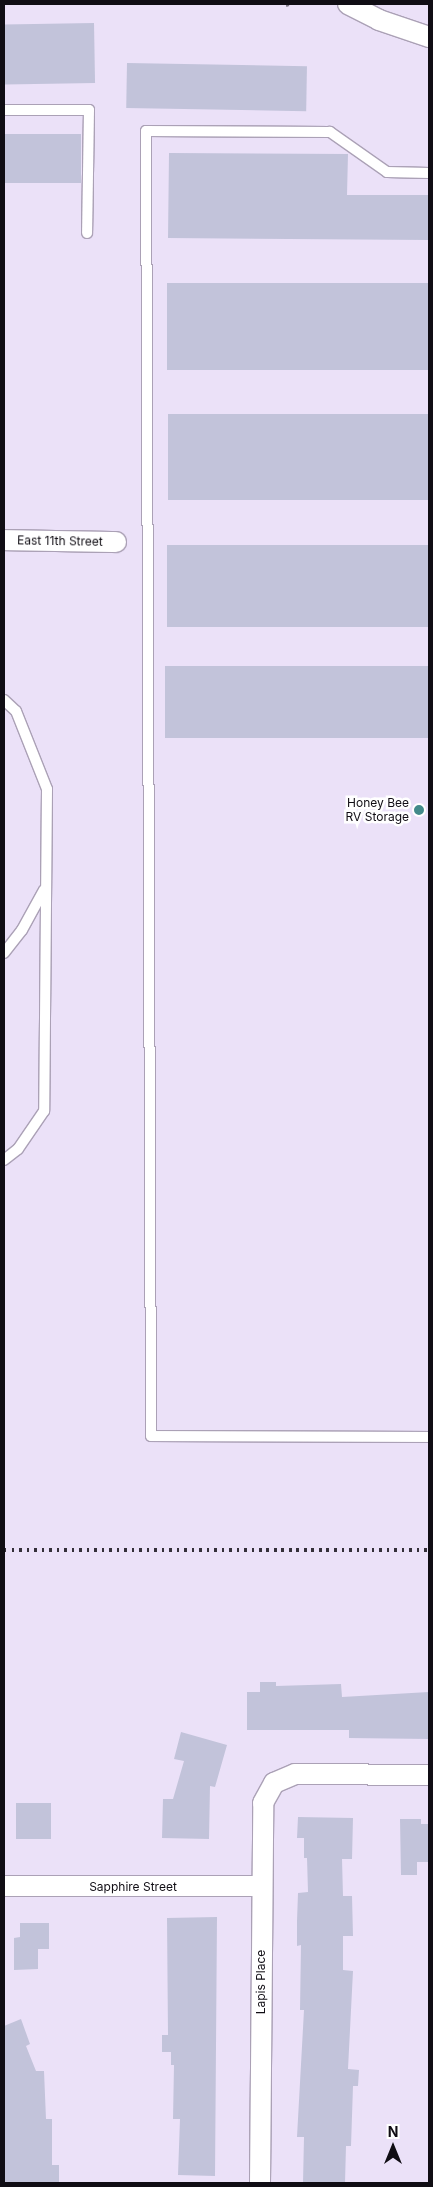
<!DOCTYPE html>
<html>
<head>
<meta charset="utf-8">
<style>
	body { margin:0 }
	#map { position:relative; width:433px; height:2187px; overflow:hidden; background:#ebe1f8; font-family:Inter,sans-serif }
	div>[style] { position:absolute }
	.building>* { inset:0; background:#c2c3da; transform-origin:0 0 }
	.path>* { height:3px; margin-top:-1.5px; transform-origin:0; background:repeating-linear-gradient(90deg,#7d7685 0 4px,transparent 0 8px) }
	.roads { filter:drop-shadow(1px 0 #aba1b6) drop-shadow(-1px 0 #aba1b6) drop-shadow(0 1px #aba1b6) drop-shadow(0 -1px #aba1b6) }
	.lane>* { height:10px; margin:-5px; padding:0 5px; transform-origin:5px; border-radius:5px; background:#fff }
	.street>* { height:20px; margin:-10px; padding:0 10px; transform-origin:10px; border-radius:10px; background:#fff }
	.rail>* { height:4px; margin-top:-2px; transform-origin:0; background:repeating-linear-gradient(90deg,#342f39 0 2.5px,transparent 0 7.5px) }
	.dots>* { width:14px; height:14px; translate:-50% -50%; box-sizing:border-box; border:2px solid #fff; border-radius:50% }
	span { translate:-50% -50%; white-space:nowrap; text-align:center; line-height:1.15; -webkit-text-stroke:5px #fff; paint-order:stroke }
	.street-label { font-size:12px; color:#100d14 }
	.poi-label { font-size:12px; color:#100d14 }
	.right { translate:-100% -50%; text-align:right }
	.frame { position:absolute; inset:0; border:5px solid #100d14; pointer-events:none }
	.north { position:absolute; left:368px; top:2122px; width:50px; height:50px; -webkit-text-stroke:4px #fff; paint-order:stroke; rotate:0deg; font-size:14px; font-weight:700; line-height:20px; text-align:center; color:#100d14 }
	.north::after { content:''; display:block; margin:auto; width:18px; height:22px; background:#100d14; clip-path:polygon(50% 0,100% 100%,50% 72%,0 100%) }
</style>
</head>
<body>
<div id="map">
	<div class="building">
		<i style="left:94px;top:23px;width:60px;height:90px;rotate:89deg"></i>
		<i style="left:127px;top:63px;width:180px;height:45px;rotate:1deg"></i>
		<i style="left:4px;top:134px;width:77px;height:49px"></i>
		<i style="clip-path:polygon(169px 153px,348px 154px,347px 195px,429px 195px,429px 240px,168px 238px)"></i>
		<i style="left:429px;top:283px;width:87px;height:262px;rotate:90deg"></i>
		<i style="left:168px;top:414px;width:261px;height:86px"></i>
		<i style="left:167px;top:545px;width:262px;height:82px"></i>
		<i style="left:165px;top:666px;width:264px;height:72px"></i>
		<i style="clip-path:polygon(260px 1682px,276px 1682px,276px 1686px,341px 1684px,342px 1697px,429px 1692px,429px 1739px,349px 1738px,349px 1730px,247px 1730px,247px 1692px,260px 1692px)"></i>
		<i style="clip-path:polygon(181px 1732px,227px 1745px,215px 1787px,210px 1786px,209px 1839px,162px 1838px,163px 1799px,173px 1799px,184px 1761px,174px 1759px)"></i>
		<i style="left:16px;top:1803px;width:35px;height:36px"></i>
		<i style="clip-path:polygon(298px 1817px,353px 1818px,352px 1859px,342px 1859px,343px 1896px,352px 1896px,353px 1936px,343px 1936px,343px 1970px,353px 1971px,348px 2069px,359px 2070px,358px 2086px,353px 2086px,351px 2146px,346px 2146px,345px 2183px,303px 2183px,304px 2137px,297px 2137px,304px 2010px,300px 2010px,301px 1945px,297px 1946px,297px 1921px,298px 1893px,308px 1892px,307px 1858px,304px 1858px,304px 1838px,297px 1838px)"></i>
		<i style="clip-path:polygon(400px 1819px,421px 1819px,421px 1824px,429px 1824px,429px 1862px,417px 1862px,417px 1875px,401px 1875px)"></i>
		<i style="clip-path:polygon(217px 1917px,215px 2176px,178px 2175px,180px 2119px,173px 2119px,174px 2065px,171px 2065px,171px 2052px,162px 2052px,162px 2035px,168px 2035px,167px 1918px)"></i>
		<i style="clip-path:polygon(20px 1923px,49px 1923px,49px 1949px,38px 1949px,38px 1969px,14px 1970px,14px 1938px,20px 1937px)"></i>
		<i style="clip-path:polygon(21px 2019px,30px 2044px,26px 2046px,36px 2071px,44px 2071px,46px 2119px,52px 2119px,52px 2165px,59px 2165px,59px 2183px,4px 2182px,4px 2026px)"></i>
	</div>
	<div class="path">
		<i style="left:286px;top:5px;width:3px;rotate:-18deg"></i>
	</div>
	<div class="roads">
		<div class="lane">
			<i style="left:4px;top:110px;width:85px"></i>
			<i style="left:89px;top:110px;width:123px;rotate:90.9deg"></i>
			<i style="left:429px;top:173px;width:42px;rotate:-178.6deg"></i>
			<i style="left:387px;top:172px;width:70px;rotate:-144.9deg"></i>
			<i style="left:330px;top:132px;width:184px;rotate:-179.7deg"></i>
			<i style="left:146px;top:131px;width:1305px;rotate:89.78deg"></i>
			<i style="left:151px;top:1436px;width:278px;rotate:0.2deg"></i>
			<i style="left:4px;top:700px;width:16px;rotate:43deg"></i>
			<i style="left:16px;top:711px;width:84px;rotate:68.3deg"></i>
			<i style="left:47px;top:789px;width:322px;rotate:90.5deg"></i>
			<i style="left:44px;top:1111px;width:46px;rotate:124.4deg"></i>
			<i style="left:18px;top:1149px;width:18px;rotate:142deg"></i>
			<i style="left:4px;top:953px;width:29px;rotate:-52deg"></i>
			<i style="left:22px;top:930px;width:46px;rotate:-61.2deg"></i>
		</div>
		<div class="street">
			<i style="left:348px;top:4px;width:35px;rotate:27deg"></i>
			<i style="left:379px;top:20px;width:53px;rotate:18.8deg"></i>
			<i style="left:4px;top:540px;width:112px;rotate:1deg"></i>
			<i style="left:4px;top:1886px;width:258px"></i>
			<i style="left:260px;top:2183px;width:380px;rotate:-89.5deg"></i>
			<i style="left:263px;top:1803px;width:23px;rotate:-61deg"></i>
			<i style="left:274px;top:1783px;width:23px;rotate:-23deg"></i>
			<i style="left:295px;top:1774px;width:134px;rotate:0.4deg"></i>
		</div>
	</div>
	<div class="rail">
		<i style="left:4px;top:1550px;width:425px"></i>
	</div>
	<div class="dots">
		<i style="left:419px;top:810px;background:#428a8a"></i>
	</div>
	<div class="street-label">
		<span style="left:60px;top:541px;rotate:1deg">East 11th Street</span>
		<span style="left:133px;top:1887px">Sapphire Street</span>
		<span style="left:261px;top:1982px;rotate:-90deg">Lapis Place</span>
	</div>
	<div class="poi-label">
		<span class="right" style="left:409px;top:810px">Honey Bee<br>RV Storage</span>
	</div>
	<div class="frame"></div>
	<div class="north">N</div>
</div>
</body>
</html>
